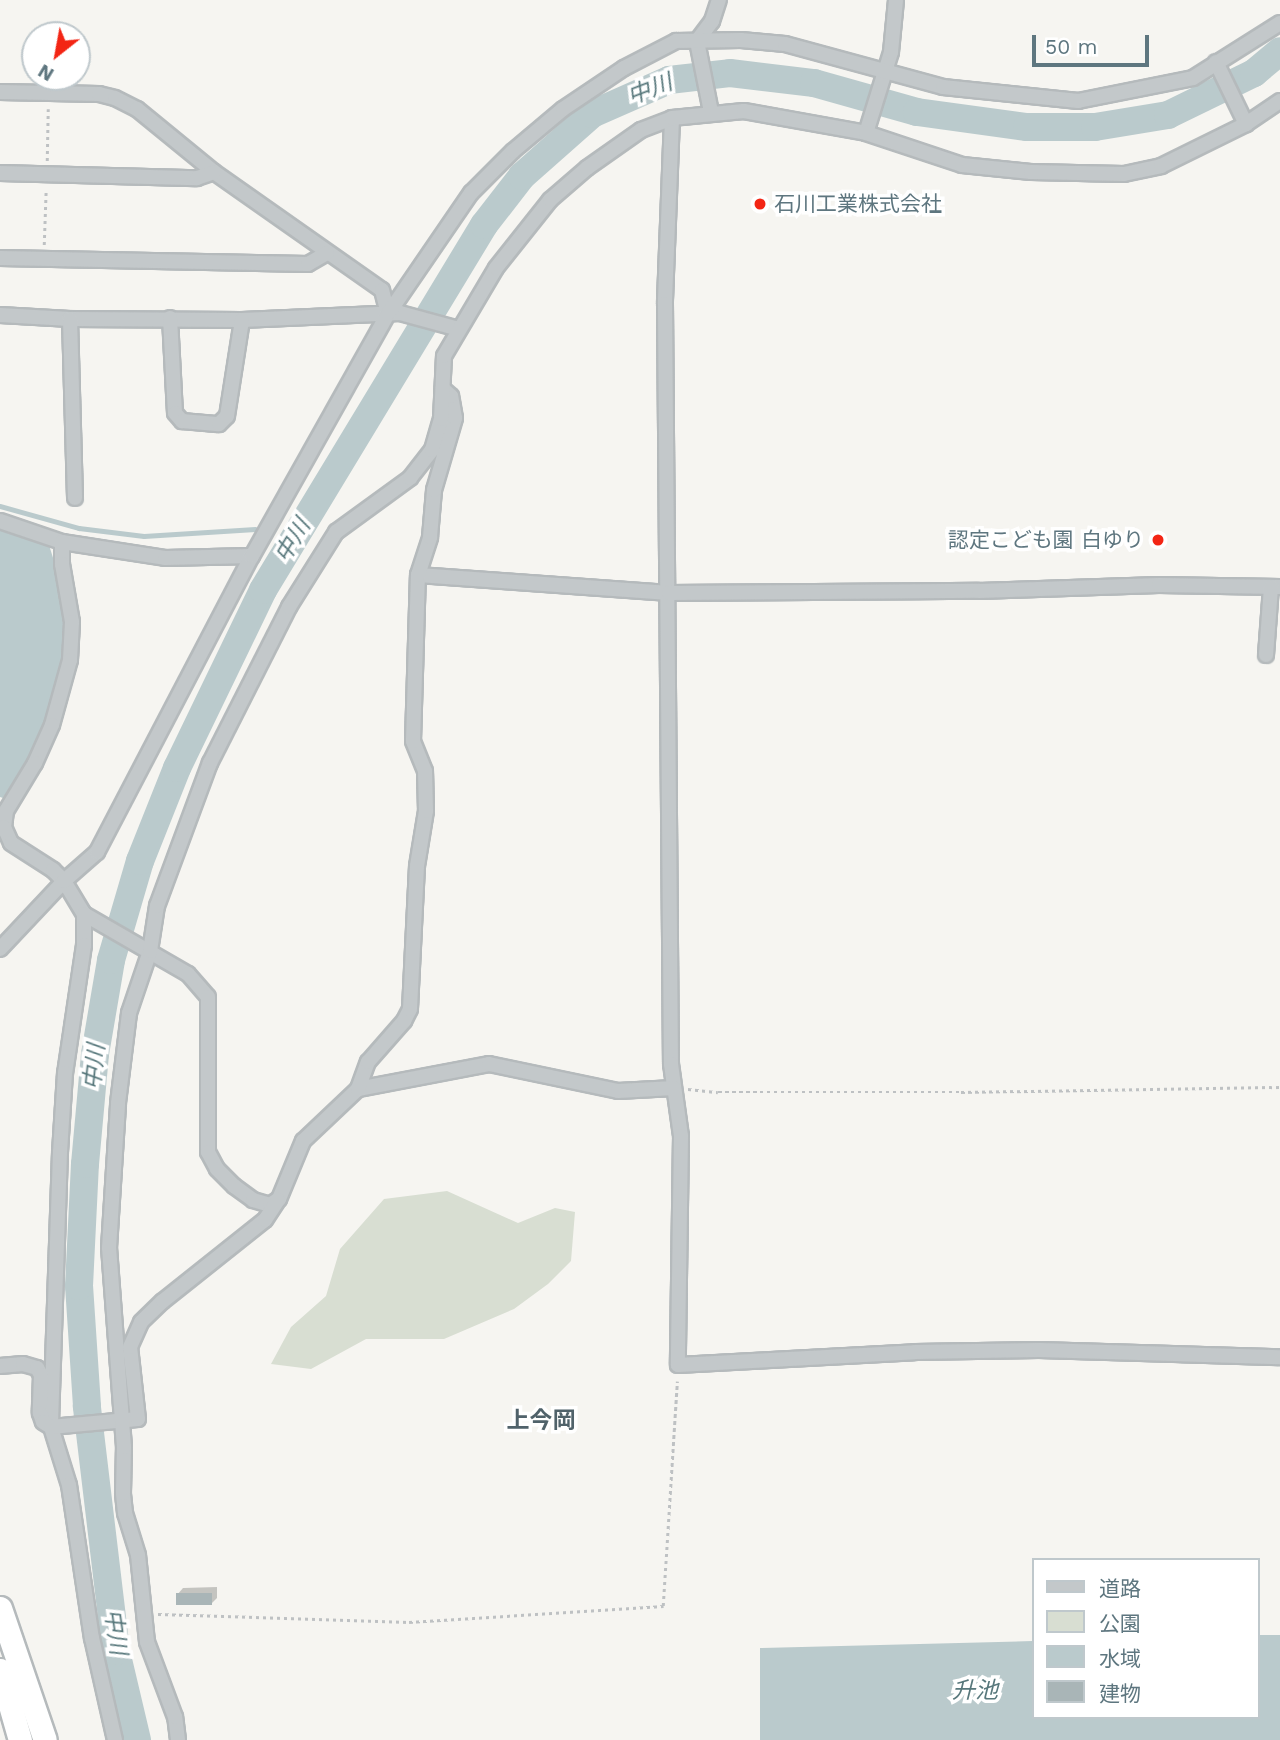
<!DOCTYPE html>
<html>
<head>
<meta charset="utf-8">
<style>
	body { margin:0 }
	#map { position:relative; width:1280px; height:1740px; overflow:hidden; background:#f6f5f1; font-family:"Work Sans","Noto Sans JP",sans-serif }
	div>[style] { position:absolute }
	.green>* { inset:0; background:#d8ded2 }
	.water>* { inset:0; background:#bacacc }
	.shadow>* { inset:0; background:#0003 }
	.stream>* { height:4.5px; margin:-2.25px; padding:0 2.25px; transform-origin:2.25px; border-radius:2.25px; background:#bacacc }
	.river>* { height:28px; margin:-14px; padding:0 14px; transform-origin:14px; border-radius:14px; background:#bacacc }
	.building>* { inset:0; background:#a9b5b7; transform-origin:0 0 }
	.path>* { height:2.5px; margin-top:-1.25px; transform-origin:0; background:repeating-linear-gradient(90deg,#bec1c3 0 3.5px,transparent 0 7px) }
	.roads { filter:drop-shadow(2px 0 #b5babc) drop-shadow(-2px 0 #b5babc) drop-shadow(0 2px #b5babc) drop-shadow(0 -2px #b5babc) }
	.minor>* { height:14px; margin:-7px; padding:0 7px; transform-origin:7px; border-radius:7px; background:#c3c8ca }
	.trunk>* { height:23px; margin:-11.5px; padding:0 11.5px; transform-origin:11.5px; border-radius:11.5px; background:#fff }
	.dots>* { width:19px; height:19px; translate:-50% -50%; box-sizing:border-box; border:4px solid #fff; border-radius:50% }
	span { translate:-50% -50%; white-space:nowrap; text-align:center; line-height:1.15; -webkit-text-stroke:7px #fff; paint-order:stroke }
	.poi-label { font-size:21px; color:#5e767f }
	.left { translate:0 -50%; text-align:left }
	.right { translate:-100% -50%; text-align:right }
	.water-label { font-size:23px; color:#58787c; font-style:italic }
	.neighbourhood-label { font-size:23px; color:#50626a; font-weight:700 }
	.legend { position:absolute; left:1032px; top:1558px; width:228px; height:161px; box-sizing:border-box; background:#fff; border:2px solid #bfc8cc; margin:0; padding:9px 12px; list-style:none; font-size:21px; color:#5e767f }
	.legend li { display:flex; align-items:center; gap:14px; height:35px }
	.legend b { width:35px; border:2px solid #bfc8cc }
	.north { position:absolute; left:21px; top:21px; width:70px; height:70px; box-sizing:border-box; background:#fff; border:2px solid #bfc8cc; border-radius:50%; rotate:211deg; font-size:19px; font-weight:700; line-height:28px; text-align:center; color:#5e767f }
	.north::after { content:''; display:block; margin:auto; width:24px; height:32px; background:#f32514; clip-path:polygon(50% 0,100% 100%,50% 72%,0 100%) }
	.scale { position:absolute; left:1032px; top:35px; width:117px; height:32px; box-sizing:border-box; border:4px solid #5e767f; border-top:0; padding-left:9px; font-size:21px; line-height:24px; white-space:nowrap; color:#5e767f; -webkit-text-stroke:5px #fff; paint-order:stroke }
</style>
</head>
<body>
<div id="map">
	<div class="green">
		<i style="clip-path:polygon(447px 1191px,518px 1223px,555px 1208px,575px 1212px,571px 1261px,548px 1284px,514px 1309px,444px 1339px,366px 1339px,311px 1369px,271px 1364px,291px 1327px,326px 1296px,340px 1249px,384px 1199px)"></i>
	</div>
	<div class="water">
		<i style="clip-path:polygon(0 527px,49px 545px,58px 574px,66px 647px,55px 698px,37px 748px,3px 798px,0 797px)"></i>
		<i style="clip-path:polygon(1257px 1635px,1280px 1635px,1280px 1740px,760px 1740px,760px 1648px,1033px 1641px,1033px 1717px,1257px 1717px)"></i>
	</div>
	<div class="shadow">
		<i style="clip-path:polygon(217px 1587px,217px 1598px,211px 1604px,177px 1595px,183px 1588px)"></i>
	</div>
	<div class="stream">
		<i style="left:0;top:506px;width:82px;rotate:15.6deg"></i>
		<i style="left:79px;top:528px;width:65px;rotate:7deg"></i>
		<i style="left:144px;top:536px;width:111px;rotate:-3.6deg"></i>
		<i style="left:288px;top:527px;width:13px;rotate:-4deg"></i>
	</div>
	<div class="river">
		<i style="left:137px;top:1740px;width:91px;rotate:-103.3deg"></i>
		<i style="left:116px;top:1651px;width:247px;rotate:-96.8deg"></i>
		<i style="left:87px;top:1406px;width:120px;rotate:-93.8deg"></i>
		<i style="left:79px;top:1286px;width:122px;rotate:-87.2deg"></i>
		<i style="left:85px;top:1164px;width:110px;rotate:-84.8deg"></i>
		<i style="left:95px;top:1054px;width:95px;rotate:-80.3deg"></i>
		<i style="left:111px;top:960px;width:103px;rotate:-73.7deg"></i>
		<i style="left:140px;top:861px;width:100px;rotate:-68.3deg"></i>
		<i style="left:177px;top:768px;width:198px;rotate:-64.2deg"></i>
		<i style="left:263px;top:590px;width:427px;rotate:-58.8deg"></i>
		<i style="left:484px;top:225px;width:62px;rotate:-52.2deg"></i>
		<i style="left:522px;top:176px;width:94px;rotate:-41.5deg"></i>
		<i style="left:592px;top:114px;width:84px;rotate:-23.8deg"></i>
		<i style="left:669px;top:80px;width:61px;rotate:-6.5deg"></i>
		<i style="left:730px;top:73px;width:85px;rotate:6.8deg"></i>
		<i style="left:814px;top:83px;width:107px;rotate:15.7deg"></i>
		<i style="left:917px;top:112px;width:111px;rotate:7.8deg"></i>
		<i style="left:1027px;top:127px;width:68px"></i>
		<i style="left:1095px;top:127px;width:74px;rotate:-9.3deg"></i>
		<i style="left:1168px;top:115px;width:96px;rotate:-26deg"></i>
		<i style="left:1254px;top:73px;width:34px;rotate:-40deg"></i>
	</div>
	<div class="building">
		<i style="left:212px;top:1593px;width:12px;height:36px;rotate:90deg"></i>
	</div>
	<div class="path">
		<i style="left:47px;top:161px;width:52px;rotate:-88.9deg"></i>
		<i style="left:44px;top:245px;width:56px;rotate:-88deg"></i>
		<i style="left:688px;top:1089px;width:30px;rotate:6deg"></i>
		<i style="left:718px;top:1092px;width:243px"></i>
		<i style="left:961px;top:1092px;width:319px;rotate:-0.9deg"></i>
		<i style="left:158px;top:1614px;width:251px;rotate:1.8deg"></i>
		<i style="left:409px;top:1622px;width:255px;rotate:-3.6deg"></i>
		<i style="left:663px;top:1606px;width:225px;rotate:-86.4deg"></i>
	</div>
	<div class="roads">
		<div class="minor">
			<i style="left:1216px;top:62px;width:69px;rotate:64.2deg"></i>
			<i style="left:0;top:92px;width:99px;rotate:1.2deg"></i>
			<i style="left:99px;top:94px;width:16px;rotate:14deg"></i>
			<i style="left:115px;top:98px;width:25px;rotate:27deg"></i>
			<i style="left:137px;top:109px;width:99px;rotate:39.3deg"></i>
			<i style="left:214px;top:172px;width:205px;rotate:35.1deg"></i>
			<i style="left:382px;top:290px;width:25px;rotate:76deg"></i>
			<i style="left:711px;top:112px;width:72px;rotate:-101.2deg"></i>
			<i style="left:697px;top:41px;width:25px;rotate:-53deg"></i>
			<i style="left:712px;top:21px;width:22px;rotate:-72deg"></i>
			<i style="left:672px;top:118px;width:186px;rotate:92.2deg"></i>
			<i style="left:665px;top:304px;width:760px;rotate:89.55deg"></i>
			<i style="left:671px;top:1064px;width:73px;rotate:82.1deg"></i>
			<i style="left:681px;top:1136px;width:229px;rotate:90.8deg"></i>
			<i style="left:678px;top:1365px;width:237px;rotate:-3.1deg"></i>
			<i style="left:915px;top:1352px;width:124px;rotate:-0.9deg"></i>
			<i style="left:1039px;top:1350px;width:241px;rotate:1.7deg"></i>
			<i style="left:866px;top:133px;width:85px;rotate:-72.8deg"></i>
			<i style="left:891px;top:52px;width:52px;rotate:-84.5deg"></i>
			<i style="left:0;top:173px;width:197px;rotate:1.5deg"></i>
			<i style="left:197px;top:178px;width:18px;rotate:-19deg"></i>
			<i style="left:0;top:258px;width:308px;rotate:1.1deg"></i>
			<i style="left:308px;top:264px;width:22px;rotate:-30deg"></i>
			<i style="left:0;top:315px;width:70px;rotate:3.3deg"></i>
			<i style="left:70px;top:319px;width:172px;rotate:0.3deg"></i>
			<i style="left:242px;top:320px;width:158px;rotate:-2.5deg"></i>
			<i style="left:400px;top:313px;width:61px;rotate:15.2deg"></i>
			<i style="left:170px;top:318px;width:95px;rotate:87deg"></i>
			<i style="left:175px;top:413px;width:11px;rotate:49deg"></i>
			<i style="left:182px;top:421px;width:37px;rotate:5deg"></i>
			<i style="left:219px;top:424px;width:11px;rotate:-45deg"></i>
			<i style="left:227px;top:416px;width:97px;rotate:-81.1deg"></i>
			<i style="left:70px;top:319px;width:179px;rotate:88.4deg"></i>
			<i style="left:0;top:521px;width:65px;rotate:18.7deg"></i>
			<i style="left:62px;top:542px;width:104px;rotate:8.8deg"></i>
			<i style="left:165px;top:558px;width:87px;rotate:-1.3deg"></i>
			<i style="left:62px;top:542px;width:22px;rotate:90deg"></i>
			<i style="left:62px;top:564px;width:59px;rotate:80.2deg"></i>
			<i style="left:72px;top:622px;width:38px;rotate:93deg"></i>
			<i style="left:70px;top:660px;width:67px;rotate:105.5deg"></i>
			<i style="left:52px;top:725px;width:42px;rotate:114.1deg"></i>
			<i style="left:35px;top:763px;width:56px;rotate:121.1deg"></i>
			<i style="left:6px;top:811px;width:16px;rotate:97deg"></i>
			<i style="left:4px;top:827px;width:17px;rotate:66deg"></i>
			<i style="left:11px;top:843px;width:50px;rotate:32.7deg"></i>
			<i style="left:53px;top:870px;width:16px;rotate:45deg"></i>
			<i style="left:64px;top:881px;width:39px;rotate:59deg"></i>
			<i style="left:84px;top:914px;width:120px;rotate:30deg"></i>
			<i style="left:188px;top:974px;width:30px;rotate:49deg"></i>
			<i style="left:208px;top:997px;width:155px;rotate:90deg"></i>
			<i style="left:208px;top:1152px;width:19px;rotate:62deg"></i>
			<i style="left:217px;top:1169px;width:24px;rotate:45deg"></i>
			<i style="left:234px;top:1186px;width:24px;rotate:36deg"></i>
			<i style="left:253px;top:1200px;width:18px;rotate:16deg"></i>
			<i style="left:270px;top:1205px;width:11px;rotate:-34deg"></i>
			<i style="left:279px;top:1199px;width:63px;rotate:-67.5deg"></i>
			<i style="left:303px;top:1141px;width:76px;rotate:-43.4deg"></i>
			<i style="left:358px;top:1089px;width:133px;rotate:-10.8deg"></i>
			<i style="left:489px;top:1064px;width:132px;rotate:11.8deg"></i>
			<i style="left:618px;top:1091px;width:56px;rotate:-3.1deg"></i>
			<i style="left:418px;top:575px;width:252px;rotate:4.1deg"></i>
			<i style="left:669px;top:593px;width:310px;rotate:-0.4deg"></i>
			<i style="left:979px;top:591px;width:180px;rotate:-1.9deg"></i>
			<i style="left:1159px;top:585px;width:121px;rotate:0.9deg"></i>
			<i style="left:1266px;top:655px;width:68px;rotate:-85.8deg"></i>
			<i style="left:84px;top:914px;width:31px;rotate:90deg"></i>
			<i style="left:84px;top:945px;width:129px;rotate:98.4deg"></i>
			<i style="left:65px;top:1073px;width:79px;rotate:93.6deg"></i>
			<i style="left:60px;top:1152px;width:275px;rotate:91.9deg"></i>
			<i style="left:51px;top:1427px;width:61px;rotate:72.8deg"></i>
			<i style="left:69px;top:1485px;width:155px;rotate:81.5deg"></i>
			<i style="left:92px;top:1638px;width:105px;rotate:77.3deg"></i>
			<i style="left:0;top:949px;width:93px;rotate:-46.7deg"></i>
			<i style="left:64px;top:881px;width:44px;rotate:-41.3deg"></i>
			<i style="left:97px;top:852px;width:334px;rotate:-62.4deg"></i>
			<i style="left:252px;top:556px;width:278px;rotate:-60.7deg"></i>
			<i style="left:388px;top:314px;width:147px;rotate:-55.6deg"></i>
			<i style="left:471px;top:193px;width:59px;rotate:-45deg"></i>
			<i style="left:513px;top:151px;width:65px;rotate:-40deg"></i>
			<i style="left:563px;top:109px;width:73px;rotate:-33.9deg"></i>
			<i style="left:624px;top:68px;width:59px;rotate:-27.4deg"></i>
			<i style="left:676px;top:41px;width:65px;rotate:-0.9deg"></i>
			<i style="left:741px;top:40px;width:44px;rotate:5.2deg"></i>
			<i style="left:785px;top:44px;width:164px;rotate:15.2deg"></i>
			<i style="left:943px;top:87px;width:136px;rotate:5.9deg"></i>
			<i style="left:1078px;top:101px;width:117px;rotate:-11.3deg"></i>
			<i style="left:1193px;top:78px;width:103px;rotate:-32.3deg"></i>
			<i style="left:358px;top:1089px;width:29px;rotate:-70deg"></i>
			<i style="left:368px;top:1062px;width:55px;rotate:-48.7deg"></i>
			<i style="left:404px;top:1021px;width:13px;rotate:-63deg"></i>
			<i style="left:410px;top:1009px;width:143px;rotate:-87.2deg"></i>
			<i style="left:417px;top:866px;width:56px;rotate:-80.7deg"></i>
			<i style="left:426px;top:811px;width:40px;rotate:-91.4deg"></i>
			<i style="left:425px;top:771px;width:32px;rotate:-112deg"></i>
			<i style="left:413px;top:741px;width:166px;rotate:-88.3deg"></i>
			<i style="left:418px;top:575px;width:40px;rotate:-72deg"></i>
			<i style="left:430px;top:537px;width:47px;rotate:-85.1deg"></i>
			<i style="left:434px;top:490px;width:75px;rotate:-73.7deg"></i>
			<i style="left:455px;top:418px;width:22px;rotate:-100deg"></i>
			<i style="left:451px;top:396px;width:11px;rotate:-139deg"></i>
			<i style="left:0;top:1366px;width:23px;rotate:-5deg"></i>
			<i style="left:23px;top:1364px;width:15px;rotate:16deg"></i>
			<i style="left:37px;top:1368px;width:8px;rotate:60deg"></i>
			<i style="left:41px;top:1375px;width:38px;rotate:92deg"></i>
			<i style="left:40px;top:1413px;width:9px;rotate:72deg"></i>
			<i style="left:43px;top:1422px;width:9px;rotate:32deg"></i>
			<i style="left:51px;top:1427px;width:87px;rotate:-5.3deg"></i>
			<i style="left:138px;top:1419px;width:72px;rotate:-96.3deg"></i>
			<i style="left:130px;top:1347px;width:27px;rotate:-66deg"></i>
			<i style="left:141px;top:1322px;width:30px;rotate:-44deg"></i>
			<i style="left:163px;top:1301px;width:130px;rotate:-38.5deg"></i>
			<i style="left:265px;top:1220px;width:24px;rotate:-57deg"></i>
			<i style="left:178px;top:1740px;width:23px;rotate:-97deg"></i>
			<i style="left:175px;top:1717px;width:80px;rotate:-110.5deg"></i>
			<i style="left:147px;top:1642px;width:87px;rotate:-95.9deg"></i>
			<i style="left:138px;top:1555px;width:44px;rotate:-107.2deg"></i>
			<i style="left:125px;top:1513px;width:20px;rotate:-96deg"></i>
			<i style="left:123px;top:1493px;width:46px;rotate:-88.8deg"></i>
			<i style="left:124px;top:1447px;width:200px;rotate:-94.3deg"></i>
			<i style="left:109px;top:1248px;width:145px;rotate:-86.4deg"></i>
			<i style="left:118px;top:1103px;width:91px;rotate:-83deg"></i>
			<i style="left:129px;top:1013px;width:65px;rotate:-71.3deg"></i>
			<i style="left:150px;top:951px;width:46px;rotate:-81.2deg"></i>
			<i style="left:157px;top:906px;width:153px;rotate:-69.7deg"></i>
			<i style="left:210px;top:763px;width:175px;rotate:-63.1deg"></i>
			<i style="left:289px;top:607px;width:89px;rotate:-57.9deg"></i>
			<i style="left:336px;top:532px;width:92px;rotate:-36.1deg"></i>
			<i style="left:410px;top:478px;width:36px;rotate:-52deg"></i>
			<i style="left:432px;top:450px;width:32px;rotate:-74deg"></i>
			<i style="left:441px;top:419px;width:63px;rotate:-87.3deg"></i>
			<i style="left:444px;top:356px;width:102px;rotate:-59.4deg"></i>
			<i style="left:496px;top:268px;width:87px;rotate:-51.5deg"></i>
			<i style="left:550px;top:200px;width:49px;rotate:-40.9deg"></i>
			<i style="left:587px;top:168px;width:66px;rotate:-35.1deg"></i>
			<i style="left:641px;top:130px;width:33px;rotate:-21deg"></i>
			<i style="left:672px;top:118px;width:72px;rotate:-5.6deg"></i>
			<i style="left:744px;top:111px;width:124px;rotate:10.2deg"></i>
			<i style="left:866px;top:133px;width:101px;rotate:18.4deg"></i>
			<i style="left:962px;top:165px;width:69px;rotate:5.8deg"></i>
			<i style="left:1031px;top:172px;width:93px;rotate:1.2deg"></i>
			<i style="left:1124px;top:174px;width:38px;rotate:-12deg"></i>
			<i style="left:1161px;top:166px;width:95px;rotate:-26.3deg"></i>
			<i style="left:1246px;top:124px;width:41px;rotate:-34.1deg"></i>
		</div>
		<div class="trunk">
			<i style="left:0;top:1608px;width:139px;rotate:71.2deg"></i>
			<i style="left:0;top:1670px;width:73px;rotate:74.1deg"></i>
		</div>
	</div>
	<div class="dots">
		<i style="left:760px;top:204px;background:#f32514"></i>
		<i style="left:1158px;top:540px;background:#f32514"></i>
	</div>
	<div class="poi-label">
		<span class="left" style="left:774px;top:204px">石川工業株式会社</span>
		<span class="right" style="left:1144px;top:540px">認定こども園 白ゆり</span>
	</div>
	<div class="water-label">
		<span style="left:650px;top:90px;rotate:-21deg">中川</span>
		<span style="left:293px;top:541px;rotate:-59deg">中川</span>
		<span style="left:95px;top:1067px;rotate:-84deg">中川</span>
		<span style="left:115px;top:1632px;rotate:82deg">中川</span>
		<span style="left:975px;top:1691px">升池</span>
	</div>
	<div class="neighbourhood-label">
		<span style="left:541px;top:1421px">上今岡</span>
	</div>
	<ul class="legend">
	<li><b style="height:9px;background:#c3c8ca"></b>道路</li>
	<li><b style="height:19px;background:#d8ded2"></b>公園</li>
	<li><b style="height:19px;background:#bacacc"></b>水域</li>
	<li><b style="height:19px;background:#a9b5b7"></b>建物</li>
	</ul>
	<div class="north">N</div>
	<div class="scale">50 m</div>
</div>
</body>
</html>
